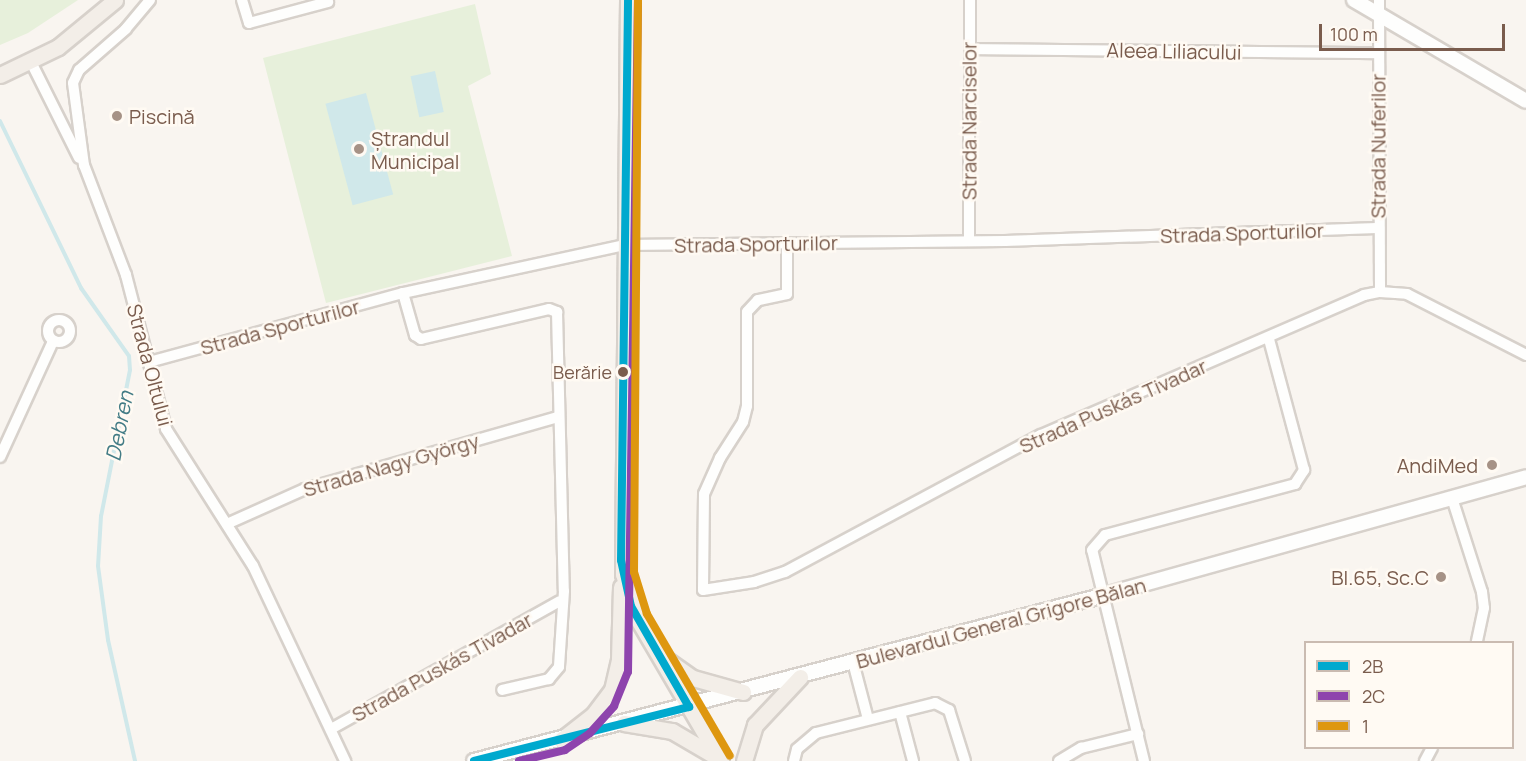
<!DOCTYPE html>
<html>
<head>
<meta charset="utf-8">
<style>
	body { margin:0 }
	#map { position:relative; width:1526px; height:761px; overflow:hidden; background:#f9f5f0; font-family:Manrope,sans-serif }
	div>[style] { position:absolute }
	.green>* { inset:0; background:#e7f0db }
	.water>* { inset:0; background:#d0e8ea; transform-origin:0 0 }
	.stream>* { height:4px; margin:-2px; padding:0 2px; transform-origin:2px; border-radius:2px; background:#d0e8ea }
	.roads { filter:drop-shadow(2px 0 #d7d1cb) drop-shadow(-2px 0 #d7d1cb) drop-shadow(0 2px #d7d1cb) drop-shadow(0 -2px #d7d1cb) }
	.minor>* { height:10px; margin:-5px; padding:0 5px; transform-origin:5px; border-radius:5px; background:#fefefd }
	.minor>.ring { margin:-5px; padding:0; box-sizing:content-box; background:none; border:10px solid #fefefd; border-radius:50% }
	.secondary>* { height:14px; margin:-7px; padding:0 7px; transform-origin:7px; border-radius:7px; background:#fefefd }
	.primary>* { height:15px; margin:-7.5px; padding:0 7.5px; transform-origin:7.5px; border-radius:7.5px; background:#f3eee8 }
	.bus-1>* { height:8px; margin:-4px; padding:0 4px; transform-origin:4px; border-radius:4px; background:#00a9ce }
	.bus-2>* { height:8px; margin:-4px; padding:0 4px; transform-origin:4px; border-radius:4px; background:#8e44ad }
	.bus-3>* { height:8px; margin:-4px; padding:0 4px; transform-origin:4px; border-radius:4px; background:#de970f }
	.dots>* { width:16px; height:16px; translate:-50% -50%; box-sizing:border-box; border:3px solid #fffaf3; border-radius:50% }
	span { translate:-50% -50%; white-space:nowrap; text-align:center; line-height:1.15; -webkit-text-stroke:5px #fffaf3; paint-order:stroke }
	.bus-label { font-size:18px; color:#7a5c4d }
	.right { translate:-100% -50%; text-align:right }
	.street-label { font-size:20px; color:#7a5c4d }
	.poi-label { font-size:20px; color:#7a5c4d }
	.left { translate:0 -50%; text-align:left }
	.water-label { font-size:21px; color:#437c86; font-style:italic }
	.legend { position:absolute; left:1304px; top:641px; width:210px; height:108px; box-sizing:border-box; background:#fffaf3; border:2px solid #cabbb1; margin:0; padding:8px 10px; list-style:none; font-size:18px; color:#7a5c4d }
	.legend li { display:flex; align-items:center; gap:12px; height:30px }
	.legend b { width:30px; border:2px solid #cabbb1 }
	.scale { position:absolute; left:1319px; top:24px; width:186px; height:27px; box-sizing:border-box; border:3px solid #7a5c4d; border-top:0; padding-left:8px; font-size:18px; line-height:21px; white-space:nowrap; color:#7a5c4d; -webkit-text-stroke:4px #fffaf3; paint-order:stroke }
</style>
</head>
<body>
<div id="map">
	<div class="green">
		<i style="clip-path:polygon(0 0,78px 0,28px 33px,0 45px)"></i>
		<i style="clip-path:polygon(475px 4px,491px 74px,468px 86px,512px 256px,326px 303px,263px 58px)"></i>
	</div>
	<div class="water">
		<i style="left:435px;top:71px;width:42px;height:25px;rotate:78deg"></i>
		<i style="left:366px;top:93px;width:105px;height:42px;rotate:75deg"></i>
	</div>
	<div class="stream">
		<i style="left:0;top:121px;width:186px;rotate:64.1deg"></i>
		<i style="left:81px;top:288px;width:83px;rotate:54.8deg"></i>
		<i style="left:129px;top:356px;width:14px;rotate:86deg"></i>
		<i style="left:130px;top:370px;width:149px;rotate:101.2deg"></i>
		<i style="left:101px;top:516px;width:50px;rotate:93.4deg"></i>
		<i style="left:98px;top:566px;width:75px;rotate:82.3deg"></i>
		<i style="left:108px;top:640px;width:124px;rotate:77.4deg"></i>
	</div>
	<div class="roads">
		<div class="minor">
			<i style="left:150px;top:0;width:38px;rotate:130deg"></i>
			<i style="left:126px;top:29px;width:62px;rotate:138.9deg"></i>
			<i style="left:79px;top:70px;width:14px;rotate:115deg"></i>
			<i style="left:73px;top:83px;width:83px;rotate:82.4deg"></i>
			<i style="left:84px;top:165px;width:118px;rotate:69.1deg"></i>
			<i style="left:126px;top:275px;width:159px;rotate:75.4deg"></i>
			<i style="left:166px;top:429px;width:162px;rotate:57.6deg"></i>
			<i style="left:253px;top:566px;width:216px;rotate:64.7deg"></i>
			<i style="left:242px;top:0;width:24px;rotate:73deg"></i>
			<i style="left:249px;top:23px;width:82px;rotate:-14.9deg"></i>
			<i style="left:1379px;top:0;width:292px;rotate:89.8deg"></i>
			<i style="left:970px;top:49px;width:408px;rotate:0.6deg"></i>
			<i style="left:31px;top:62px;width:107px;rotate:63.4deg"></i>
			<i style="left:969px;top:241px;width:241px;rotate:-89.8deg"></i>
			<i style="left:787px;top:244px;width:50px;rotate:90deg"></i>
			<i style="left:787px;top:294px;width:30px;rotate:168deg"></i>
			<i style="left:758px;top:300px;width:16px;rotate:133deg"></i>
			<i style="left:747px;top:312px;width:94px;rotate:90deg"></i>
			<i style="left:747px;top:406px;width:16px;rotate:104deg"></i>
			<i style="left:743px;top:422px;width:43px;rotate:122.6deg"></i>
			<i style="left:720px;top:458px;width:39px;rotate:114deg"></i>
			<i style="left:704px;top:494px;width:96px;rotate:90.6deg"></i>
			<i style="left:703px;top:590px;width:52px;rotate:-8.9deg"></i>
			<i style="left:754px;top:582px;width:33px;rotate:-18deg"></i>
			<i style="left:785px;top:572px;width:290px;rotate:-28.2deg"></i>
			<i style="left:1041px;top:435px;width:352px;rotate:-23.4deg"></i>
			<i style="left:1364px;top:295px;width:16px;rotate:-11deg"></i>
			<i style="left:1380px;top:292px;width:27px;rotate:4deg"></i>
			<i style="left:1407px;top:294px;width:134px;rotate:27.1deg"></i>
			<i style="left:403px;top:293px;width:44px;rotate:74.1deg"></i>
			<i style="left:415px;top:335px;width:7px;rotate:34deg"></i>
			<i style="left:421px;top:339px;width:131px;rotate:-13.2deg"></i>
			<i style="left:549px;top:309px;width:9px;rotate:21deg"></i>
			<i style="left:557px;top:312px;width:279px;rotate:88.6deg"></i>
			<i style="left:564px;top:591px;width:76px;rotate:93.8deg"></i>
			<i style="left:559px;top:667px;width:16px;rotate:130deg"></i>
			<i style="left:549px;top:679px;width:48px;rotate:166.8deg"></i>
			<i class="ring" style="left:48px;top:320px;width:12px;height:12px"></i>
			<i style="left:149px;top:362px;width:263px;rotate:-15.2deg"></i>
			<i style="left:403px;top:293px;width:227px;rotate:-12.2deg"></i>
			<i style="left:625px;top:245px;width:380px;rotate:-0.6deg"></i>
			<i style="left:1005px;top:241px;width:372px;rotate:-2deg"></i>
			<i style="left:0;top:457px;width:128px;rotate:-65.4deg"></i>
			<i style="left:1452px;top:498px;width:99px;rotate:72.3deg"></i>
			<i style="left:1482px;top:592px;width:16px;rotate:83deg"></i>
			<i style="left:1484px;top:608px;width:35px;rotate:102deg"></i>
			<i style="left:229px;top:523px;width:83px;rotate:-24.1deg"></i>
			<i style="left:305px;top:489px;width:262px;rotate:-15.9deg"></i>
			<i style="left:853px;top:662px;width:59px;rotate:75.3deg"></i>
			<i style="left:900px;top:712px;width:51px;rotate:75.1deg"></i>
			<i style="left:331px;top:729px;width:262px;rotate:-29.2deg"></i>
			<i style="left:794px;top:761px;width:12px;rotate:-76deg"></i>
			<i style="left:797px;top:749px;width:25px;rotate:-40deg"></i>
			<i style="left:816px;top:733px;width:123px;rotate:-14.1deg"></i>
			<i style="left:935px;top:703px;width:16px;rotate:27deg"></i>
			<i style="left:949px;top:710px;width:53px;rotate:72.6deg"></i>
			<i style="left:1059px;top:761px;width:26px;rotate:-31deg"></i>
			<i style="left:1081px;top:748px;width:59px;rotate:-13.8deg"></i>
			<i style="left:1144px;top:761px;width:217px;rotate:-103.8deg"></i>
			<i style="left:1092px;top:550px;width:20px;rotate:-49deg"></i>
			<i style="left:1105px;top:535px;width:197px;rotate:-15deg"></i>
			<i style="left:1295px;top:484px;width:17px;rotate:-57deg"></i>
			<i style="left:1304px;top:470px;width:136px;rotate:-105deg"></i>
			<i style="left:1425px;top:761px;width:15px;rotate:-62deg"></i>
		</div>
		<div class="secondary">
			<i style="left:1354px;top:0;width:199px;rotate:30.4deg"></i>
			<i style="left:474px;top:761px;width:648px;rotate:-14.74deg"></i>
			<i style="left:1101px;top:596px;width:441px;rotate:-15.6deg"></i>
		</div>
		<div class="primary">
			<i style="left:628px;top:0;width:574px;rotate:90.5deg"></i>
			<i style="left:623px;top:574px;width:46px;rotate:72.3deg"></i>
			<i style="left:637px;top:618px;width:166px;rotate:59.6deg"></i>
			<i style="left:0;top:75px;width:64px;rotate:-25.8deg"></i>
			<i style="left:58px;top:47px;width:74px;rotate:-39.5deg"></i>
			<i style="left:664px;top:658px;width:35px;rotate:35deg"></i>
			<i style="left:693px;top:678px;width:52px;rotate:15.6deg"></i>
			<i style="left:624px;top:723px;width:49px;rotate:9.5deg"></i>
			<i style="left:672px;top:731px;width:48px;rotate:30.3deg"></i>
			<i style="left:561px;top:740px;width:41px;rotate:-38deg"></i>
			<i style="left:593px;top:715px;width:31px;rotate:-53deg"></i>
			<i style="left:612px;top:690px;width:32px;rotate:-77deg"></i>
			<i style="left:619px;top:659px;width:72px;rotate:-88.4deg"></i>
			<i style="left:744px;top:761px;width:38px;rotate:-73deg"></i>
			<i style="left:755px;top:725px;width:66px;rotate:-46.8deg"></i>
		</div>
	</div>
	<div class="bus-1">
		<i style="left:474px;top:761px;width:222px;rotate:-14.1deg"></i>
		<i style="left:689px;top:707px;width:116px;rotate:-119.9deg"></i>
		<i style="left:631px;top:606px;width:47px;rotate:-102.3deg"></i>
		<i style="left:621px;top:560px;width:560px;rotate:-89.28deg"></i>
	</div>
	<div class="bus-2">
		<i style="left:519px;top:761px;width:47px;rotate:-13.4deg"></i>
		<i style="left:565px;top:750px;width:30px;rotate:-34deg"></i>
		<i style="left:590px;top:733px;width:36px;rotate:-48deg"></i>
		<i style="left:614px;top:706px;width:37px;rotate:-68deg"></i>
		<i style="left:628px;top:672px;width:672px;rotate:-89.15deg"></i>
	</div>
	<div class="bus-3">
		<i style="left:638px;top:0;width:572px;rotate:90.4deg"></i>
		<i style="left:634px;top:572px;width:44px;rotate:72.8deg"></i>
		<i style="left:647px;top:614px;width:164px;rotate:59.7deg"></i>
	</div>
	<div class="dots">
		<i style="left:117px;top:116px;background:#a69286"></i>
		<i style="left:359px;top:149px;background:#a69286"></i>
		<i style="left:623px;top:372px;background:#7a5c4d"></i>
		<i style="left:1492px;top:465px;background:#a69286"></i>
		<i style="left:1441px;top:577px;background:#a69286"></i>
	</div>
	<div class="bus-label">
		<span class="right" style="left:612px;top:372px">Berărie</span>
	</div>
	<div class="street-label">
		<span style="left:1174px;top:51px;rotate:1deg">Aleea Liliacului</span>
		<span style="left:969px;top:121px;rotate:-90deg">Strada Narciselor</span>
		<span style="left:1378px;top:146px;rotate:-90deg">Strada Nuferilor</span>
		<span style="left:1242px;top:233px;rotate:-2deg">Strada Sporturilor</span>
		<span style="left:756px;top:244px;rotate:-1deg">Strada Sporturilor</span>
		<span style="left:280px;top:327px;rotate:-15deg">Strada Sporturilor</span>
		<span style="left:150px;top:365px;rotate:75deg">Strada Oltului</span>
		<span style="left:1113px;top:406px;rotate:-24deg">Strada Puskás Tivadar</span>
		<span style="left:391px;top:465px;rotate:-16deg">Strada Nagy György</span>
		<span style="left:1001px;top:623px;rotate:-15deg">Bulevardul General Grigore Bălan</span>
		<span style="left:442px;top:667px;rotate:-29deg">Strada Puskás Tivadar</span>
	</div>
	<div class="poi-label">
		<span class="left" style="left:129px;top:116px">Piscină</span>
		<span class="left" style="left:371px;top:150px">Ștrandul<br>Municipal</span>
		<span class="right" style="left:1478px;top:465px">AndiMed</span>
		<span class="right" style="left:1429px;top:577px">Bl.65, Sc.C</span>
	</div>
	<div class="water-label">
		<span style="left:119px;top:426px;rotate:-79deg">Debren</span>
	</div>
	<ul class="legend">
	<li><b style="height:8px;background:#00a9ce"></b>2B</li>
	<li><b style="height:8px;background:#8e44ad"></b>2C</li>
	<li><b style="height:8px;background:#de970f"></b>1</li>
	</ul>
	<div class="scale">100 m</div>
</div>
</body>
</html>
